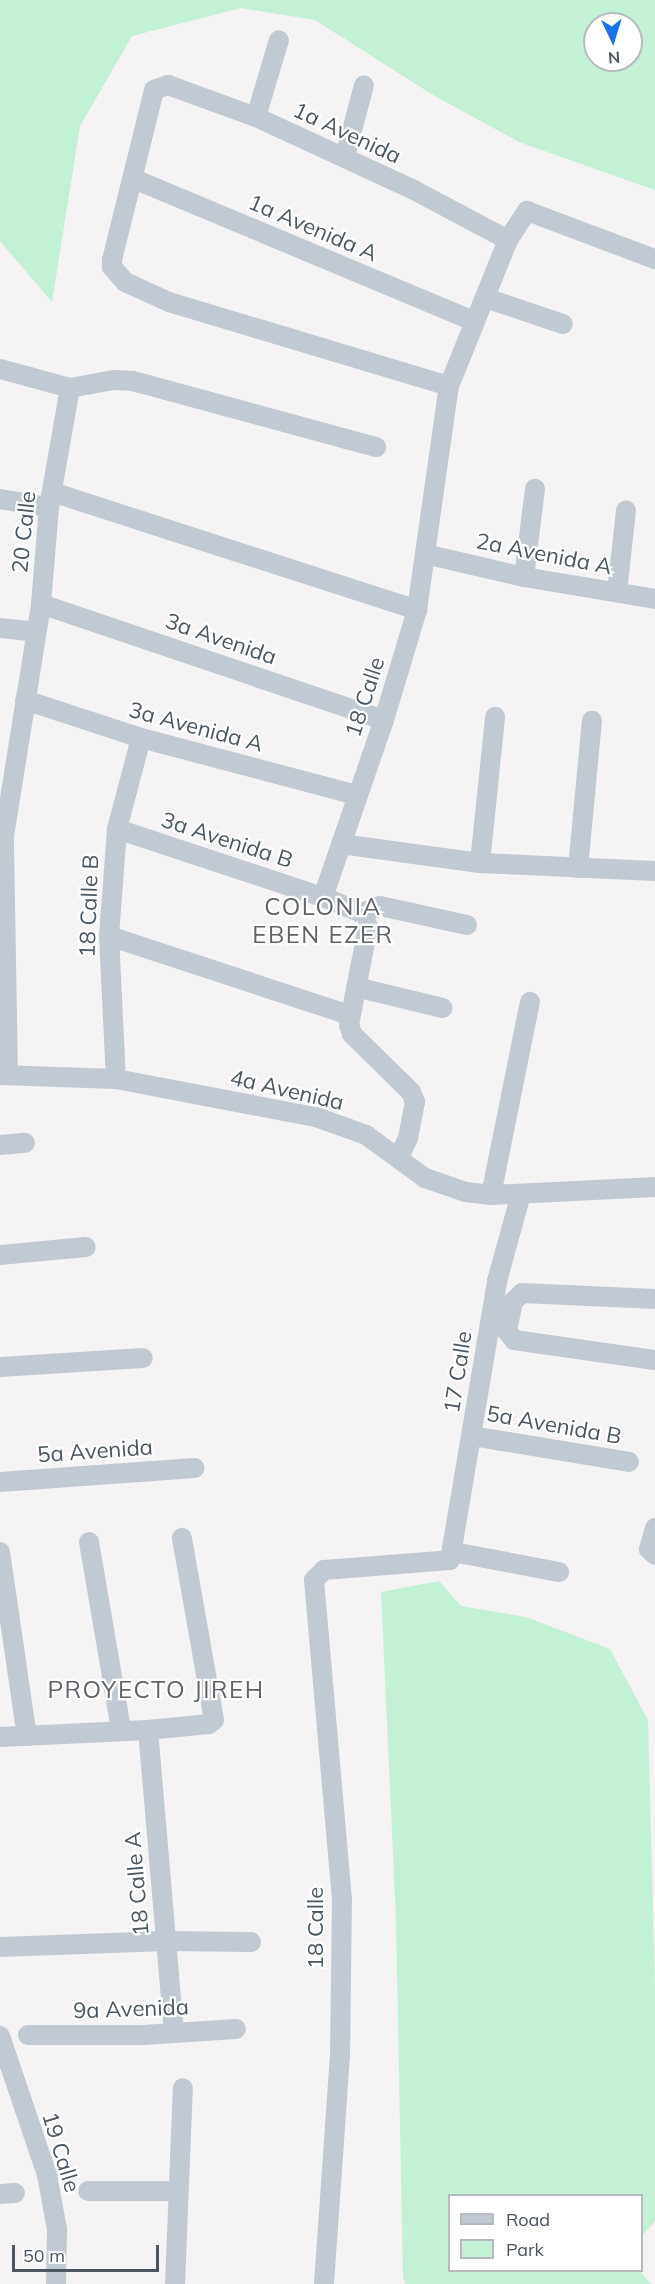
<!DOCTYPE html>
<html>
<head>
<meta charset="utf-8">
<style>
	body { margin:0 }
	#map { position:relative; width:655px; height:2284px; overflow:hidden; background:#f5f3f3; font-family:Mulish,sans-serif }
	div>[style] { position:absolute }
	.green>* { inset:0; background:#c3f1d5 }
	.minor>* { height:20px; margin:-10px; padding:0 10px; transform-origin:10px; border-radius:10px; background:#c1cad2 }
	span { translate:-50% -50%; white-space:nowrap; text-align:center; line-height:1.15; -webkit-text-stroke:4.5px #fff; paint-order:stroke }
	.street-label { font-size:22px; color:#4a5661 }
	.neighbourhood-label { font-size:24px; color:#5f6368; letter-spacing:1.5px }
	.legend { position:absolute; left:448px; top:2194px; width:195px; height:78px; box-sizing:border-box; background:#fff; border:2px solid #b7bbc0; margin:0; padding:8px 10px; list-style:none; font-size:18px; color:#4a5661 }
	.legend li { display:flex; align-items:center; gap:12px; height:30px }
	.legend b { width:30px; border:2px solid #b7bbc0 }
	.north { position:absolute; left:583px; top:12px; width:60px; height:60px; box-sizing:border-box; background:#fff; border:2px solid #b7bbc0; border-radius:50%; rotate:176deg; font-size:16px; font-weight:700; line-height:24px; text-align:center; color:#4a5661 }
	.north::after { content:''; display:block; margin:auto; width:21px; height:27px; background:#1a73e8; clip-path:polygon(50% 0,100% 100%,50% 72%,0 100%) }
	.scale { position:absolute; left:12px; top:2245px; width:147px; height:27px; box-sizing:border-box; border:3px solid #4a5661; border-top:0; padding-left:8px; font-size:18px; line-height:21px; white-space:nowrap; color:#4a5661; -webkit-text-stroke:4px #fff; paint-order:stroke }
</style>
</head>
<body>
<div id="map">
	<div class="green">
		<i style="clip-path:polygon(evenodd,0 0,655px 0,655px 190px,519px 142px,433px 95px,315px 20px,241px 8px,132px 36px,80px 126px,52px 302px,0 241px,0 0,595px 24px,631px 24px,631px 60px,595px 60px,595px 24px)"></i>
		<i style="clip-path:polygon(439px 1581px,461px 1606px,526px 1617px,610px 1649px,648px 1720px,655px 1985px,655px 2221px,642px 2236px,642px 2196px,450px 2196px,450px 2270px,640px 2271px,651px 2284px,406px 2284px,403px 2278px,396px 1920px,381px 1592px)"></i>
	</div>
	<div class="minor">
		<i style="left:256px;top:117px;width:80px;rotate:-73.4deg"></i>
		<i style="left:345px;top:157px;width:74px;rotate:-75.2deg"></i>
		<i style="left:134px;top:179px;width:368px;rotate:22.7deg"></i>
		<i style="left:486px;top:298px;width:81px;rotate:18.7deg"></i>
		<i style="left:0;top:369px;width:73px;rotate:15.2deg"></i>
		<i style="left:449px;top:386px;width:292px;rotate:-163.3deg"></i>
		<i style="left:169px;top:302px;width:48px;rotate:-155.6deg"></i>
		<i style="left:125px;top:282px;width:20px;rotate:-131deg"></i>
		<i style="left:112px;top:267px;width:7px;rotate:-90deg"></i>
		<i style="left:112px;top:260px;width:175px;rotate:-76.1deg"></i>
		<i style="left:154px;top:90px;width:15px;rotate:-20deg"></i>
		<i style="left:168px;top:85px;width:94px;rotate:20deg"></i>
		<i style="left:256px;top:117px;width:172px;rotate:24.8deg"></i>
		<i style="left:412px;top:189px;width:109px;rotate:28deg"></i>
		<i style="left:70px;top:388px;width:44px;rotate:-10.5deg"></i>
		<i style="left:113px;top:380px;width:20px;rotate:3deg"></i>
		<i style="left:133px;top:381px;width:252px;rotate:15.2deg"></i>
		<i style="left:52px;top:492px;width:384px;rotate:17.9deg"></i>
		<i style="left:0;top:499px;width:50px;rotate:9.3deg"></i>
		<i style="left:425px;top:554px;width:102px;rotate:13.1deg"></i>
		<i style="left:524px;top:577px;width:133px;rotate:9.5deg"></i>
		<i style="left:524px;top:577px;width:89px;rotate:-82.9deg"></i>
		<i style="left:617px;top:592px;width:82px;rotate:-83.7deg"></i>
		<i style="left:41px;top:604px;width:362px;rotate:18.7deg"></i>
		<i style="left:0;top:628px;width:36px;rotate:6deg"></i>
		<i style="left:25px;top:700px;width:122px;rotate:18.1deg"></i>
		<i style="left:141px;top:738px;width:222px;rotate:14.8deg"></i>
		<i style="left:117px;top:829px;width:217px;rotate:18.3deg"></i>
		<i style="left:341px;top:844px;width:140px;rotate:7.8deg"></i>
		<i style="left:480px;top:863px;width:175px;rotate:2.6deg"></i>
		<i style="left:480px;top:863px;width:147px;rotate:-84.1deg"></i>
		<i style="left:578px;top:868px;width:148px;rotate:-84.6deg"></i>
		<i style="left:362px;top:913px;width:19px;rotate:-21deg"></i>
		<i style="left:380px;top:906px;width:89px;rotate:12.3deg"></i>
		<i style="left:109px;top:936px;width:253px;rotate:18.2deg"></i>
		<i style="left:356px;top:987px;width:89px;rotate:13.7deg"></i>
		<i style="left:0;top:1075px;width:116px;rotate:2deg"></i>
		<i style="left:116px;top:1079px;width:204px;rotate:10.8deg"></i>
		<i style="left:316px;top:1117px;width:53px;rotate:19.8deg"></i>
		<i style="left:366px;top:1135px;width:73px;rotate:36.1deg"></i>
		<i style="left:425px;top:1178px;width:43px;rotate:18.9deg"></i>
		<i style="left:466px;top:1192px;width:25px;rotate:7deg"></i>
		<i style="left:491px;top:1195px;width:164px;rotate:-2.8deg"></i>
		<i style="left:8px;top:1075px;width:239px;rotate:-91deg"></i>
		<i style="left:4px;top:836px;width:235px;rotate:-80.9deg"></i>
		<i style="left:41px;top:604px;width:97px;rotate:-85.3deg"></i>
		<i style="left:49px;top:507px;width:121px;rotate:-80deg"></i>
		<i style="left:116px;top:1079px;width:143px;rotate:-92.8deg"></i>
		<i style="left:109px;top:936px;width:107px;rotate:-85.7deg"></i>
		<i style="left:117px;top:829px;width:94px;rotate:-75.2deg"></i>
		<i style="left:0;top:1145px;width:25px;rotate:-5deg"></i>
		<i style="left:399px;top:1157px;width:21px;rotate:-65deg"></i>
		<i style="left:408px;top:1138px;width:37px;rotate:-79deg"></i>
		<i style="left:415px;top:1102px;width:11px;rotate:-112deg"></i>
		<i style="left:411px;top:1092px;width:83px;rotate:-135.5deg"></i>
		<i style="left:352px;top:1034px;width:9px;rotate:-108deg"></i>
		<i style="left:349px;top:1025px;width:100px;rotate:-79deg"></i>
		<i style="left:368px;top:927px;width:15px;rotate:-113deg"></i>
		<i style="left:362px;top:913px;width:42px;rotate:-157.7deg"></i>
		<i style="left:323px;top:897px;width:187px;rotate:-71deg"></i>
		<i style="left:384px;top:720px;width:115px;rotate:-73.3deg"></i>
		<i style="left:417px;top:610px;width:226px;rotate:-81.9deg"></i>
		<i style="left:449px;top:386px;width:157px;rotate:-68deg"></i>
		<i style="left:508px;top:240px;width:35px;rotate:-57deg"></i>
		<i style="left:527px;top:211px;width:137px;rotate:20.6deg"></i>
		<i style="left:491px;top:1195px;width:197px;rotate:-78.6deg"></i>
		<i style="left:0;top:1255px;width:86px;rotate:-5.3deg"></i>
		<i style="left:655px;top:1299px;width:133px;rotate:-177.4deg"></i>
		<i style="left:522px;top:1293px;width:13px;rotate:135deg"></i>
		<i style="left:513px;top:1302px;width:30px;rotate:102deg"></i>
		<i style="left:507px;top:1331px;width:11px;rotate:52deg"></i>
		<i style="left:514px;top:1340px;width:142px;rotate:8.1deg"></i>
		<i style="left:0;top:1367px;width:143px;rotate:-3.6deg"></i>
		<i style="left:472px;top:1436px;width:159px;rotate:9.4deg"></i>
		<i style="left:0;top:1482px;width:195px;rotate:-4.1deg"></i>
		<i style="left:655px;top:1528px;width:22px;rotate:106deg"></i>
		<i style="left:649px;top:1549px;width:8px;rotate:45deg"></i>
		<i style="left:89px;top:1542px;width:191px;rotate:80.3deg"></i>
		<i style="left:0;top:1552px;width:186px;rotate:81.7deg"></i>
		<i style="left:453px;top:1552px;width:108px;rotate:10.7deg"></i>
		<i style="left:148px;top:1730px;width:304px;rotate:85.1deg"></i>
		<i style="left:0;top:1737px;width:148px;rotate:-2.7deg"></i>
		<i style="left:148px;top:1730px;width:61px;rotate:-5.6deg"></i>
		<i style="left:209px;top:1724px;width:6px;rotate:-39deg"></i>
		<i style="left:214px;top:1720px;width:185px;rotate:-100deg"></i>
		<i style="left:0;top:1947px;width:166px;rotate:-2.1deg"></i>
		<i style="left:166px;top:1941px;width:85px;rotate:0.7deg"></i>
		<i style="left:28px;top:2035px;width:115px"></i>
		<i style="left:143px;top:2035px;width:93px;rotate:-3.7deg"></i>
		<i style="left:0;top:2036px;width:147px;rotate:71.3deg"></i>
		<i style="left:47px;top:2175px;width:55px;rotate:79.5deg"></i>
		<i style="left:57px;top:2229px;width:55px;rotate:91deg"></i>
		<i style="left:88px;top:2191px;width:90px"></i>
		<i style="left:0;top:2194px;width:15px;rotate:-4deg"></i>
		<i style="left:175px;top:2284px;width:196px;rotate:-87.7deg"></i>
		<i style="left:324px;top:2284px;width:227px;rotate:-86deg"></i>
		<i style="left:340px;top:2058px;width:158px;rotate:-89.3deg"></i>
		<i style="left:342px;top:1900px;width:321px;rotate:-95deg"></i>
		<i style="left:314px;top:1580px;width:14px;rotate:-45deg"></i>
		<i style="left:324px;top:1570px;width:126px;rotate:-4.5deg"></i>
		<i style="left:450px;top:1560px;width:283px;rotate:-80.4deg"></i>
		<i style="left:497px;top:1281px;width:90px;rotate:-74.6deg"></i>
	</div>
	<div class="street-label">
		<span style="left:347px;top:133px;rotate:25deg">1a Avenida</span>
		<span style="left:313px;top:228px;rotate:23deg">1a Avenida A</span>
		<span style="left:24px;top:532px;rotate:-84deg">20 Calle</span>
		<span style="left:544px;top:554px;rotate:11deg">2a Avenida A</span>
		<span style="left:221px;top:639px;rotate:19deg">3a Avenida</span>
		<span style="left:365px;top:697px;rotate:-72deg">18 Calle</span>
		<span style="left:196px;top:727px;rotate:15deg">3a Avenida A</span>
		<span style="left:227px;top:840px;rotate:18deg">3a Avenida B</span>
		<span style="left:89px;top:906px;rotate:-88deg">18 Calle B</span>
		<span style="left:287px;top:1090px;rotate:13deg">4a Avenida</span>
		<span style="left:458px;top:1372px;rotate:-81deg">17 Calle</span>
		<span style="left:554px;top:1425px;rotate:10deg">5a Avenida B</span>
		<span style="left:95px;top:1451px;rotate:-4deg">5a Avenida</span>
		<span style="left:137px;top:1884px;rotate:-95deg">18 Calle A</span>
		<span style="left:316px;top:1928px;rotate:-90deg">18 Calle</span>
		<span style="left:131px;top:2009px;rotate:-2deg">9a Avenida</span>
		<span style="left:61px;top:2152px;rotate:73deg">19 Calle</span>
	</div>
	<div class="neighbourhood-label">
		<span style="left:323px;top:921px">COLONIA<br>EBEN EZER</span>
		<span style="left:156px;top:1690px">PROYECTO JIREH</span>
	</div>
	<ul class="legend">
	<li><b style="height:8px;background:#c1cad2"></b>Road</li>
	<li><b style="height:16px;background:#c3f1d5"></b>Park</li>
	</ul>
	<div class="north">N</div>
	<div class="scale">50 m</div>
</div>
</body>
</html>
